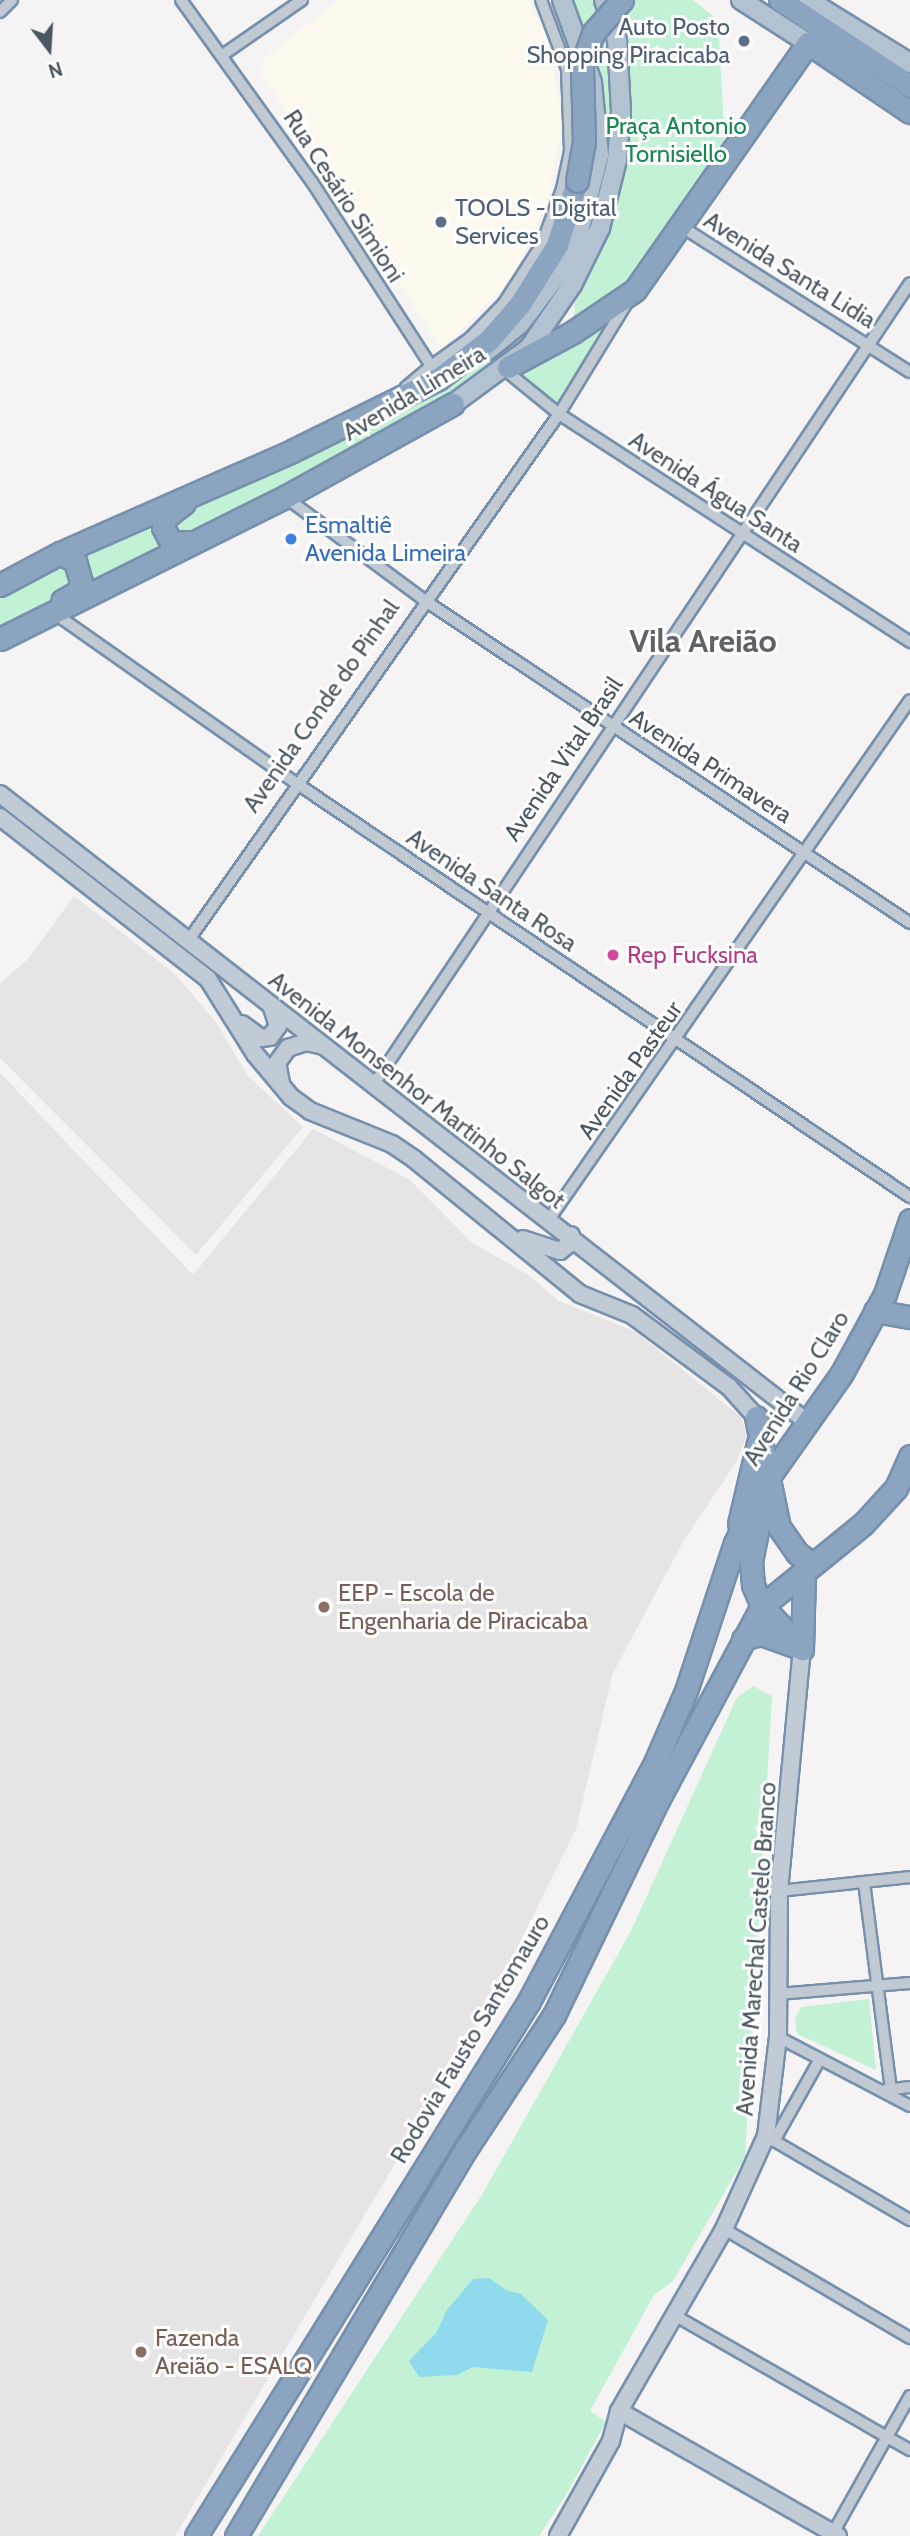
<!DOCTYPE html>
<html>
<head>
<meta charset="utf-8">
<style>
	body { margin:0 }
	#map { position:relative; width:910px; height:2536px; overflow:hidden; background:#f5f3f3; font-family:Cabin,sans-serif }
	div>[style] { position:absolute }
	.commercial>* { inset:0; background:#fdf9ef }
	.education>* { inset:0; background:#e6e4e5 }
	.green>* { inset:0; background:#c3f1d5 }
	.water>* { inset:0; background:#90daee }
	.roads { filter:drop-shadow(2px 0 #7690ad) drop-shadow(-2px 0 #7690ad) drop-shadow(0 2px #7690ad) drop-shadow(0 -2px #7690ad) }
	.street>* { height:10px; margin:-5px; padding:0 5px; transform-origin:5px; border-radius:5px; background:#c1cad2 }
	.secondary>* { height:16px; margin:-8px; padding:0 8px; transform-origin:8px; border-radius:8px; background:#c1cbd6 }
	.primary>* { height:18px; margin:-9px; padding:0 9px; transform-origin:9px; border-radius:9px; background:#b3c2d1 }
	.highway>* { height:21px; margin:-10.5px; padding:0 10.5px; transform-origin:10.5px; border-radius:10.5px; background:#8ba5c1 }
	.bridges { filter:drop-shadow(2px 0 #7690ad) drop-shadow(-2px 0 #7690ad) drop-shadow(0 2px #7690ad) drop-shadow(0 -2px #7690ad) }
	.highway-bridge>* { height:21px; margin:-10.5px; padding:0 10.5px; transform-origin:10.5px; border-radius:10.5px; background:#8ba5c1 }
	.dots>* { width:19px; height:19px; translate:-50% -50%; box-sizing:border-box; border:4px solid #fff; border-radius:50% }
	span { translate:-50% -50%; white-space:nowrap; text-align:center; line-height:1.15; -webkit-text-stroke:6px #fff; paint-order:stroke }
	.service-label { font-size:24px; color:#4e5e75 }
	.right { translate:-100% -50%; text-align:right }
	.left { translate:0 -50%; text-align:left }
	.park-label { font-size:24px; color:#17864f }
	.street-label { font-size:24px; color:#4a5661 }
	.shop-label { font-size:24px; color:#366cbe }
	.hotel-label { font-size:24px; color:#b23c85 }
	.education-label { font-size:24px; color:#785e54 }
	.district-label { font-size:32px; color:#5f6368; font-weight:700 }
	.north { position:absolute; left:14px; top:14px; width:70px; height:70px; -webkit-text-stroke:5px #fff; paint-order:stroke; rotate:163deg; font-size:19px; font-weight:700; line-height:28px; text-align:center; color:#4a5661 }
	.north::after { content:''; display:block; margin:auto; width:24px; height:32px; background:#4a5661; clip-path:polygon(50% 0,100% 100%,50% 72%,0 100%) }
</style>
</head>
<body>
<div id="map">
	<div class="commercial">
		<i style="clip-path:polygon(340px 0,528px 0,547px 34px,563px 121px,547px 203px,512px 278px,442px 349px,260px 71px,264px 58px)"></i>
	</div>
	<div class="education">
		<i style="clip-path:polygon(74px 896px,174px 973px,216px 1022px,248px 1076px,303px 1127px,196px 1255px,0 1058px,0 983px,28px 959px)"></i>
		<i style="clip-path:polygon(0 1073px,193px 1275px,313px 1129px,410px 1180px,471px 1242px,530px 1276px,559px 1301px,636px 1332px,741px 1417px,747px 1435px,737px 1461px,683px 1542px,613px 1673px,576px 1829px,490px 2003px,175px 2536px,0 2536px)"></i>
	</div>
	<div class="green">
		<i style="clip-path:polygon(562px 0,604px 0,621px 111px,600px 228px,508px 367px,0 641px,0 585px,462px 366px,599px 155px)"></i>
		<i style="clip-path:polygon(623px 0,693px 0,718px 20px,726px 162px,559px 414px,516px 373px,573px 332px,575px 304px,603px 242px,629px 115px,628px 40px,616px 5px)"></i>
		<i style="clip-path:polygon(753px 1686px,772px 1696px,745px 2157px,673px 2281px,654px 2295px,590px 2411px,606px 2422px,566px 2495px,539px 2536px,258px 2536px,483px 2193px,631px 1931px,737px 1697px)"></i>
		<i style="clip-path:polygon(869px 1999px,876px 2070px,797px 2034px,795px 2019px,801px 2007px)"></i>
	</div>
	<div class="water">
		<i style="clip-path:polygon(489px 2278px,506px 2290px,521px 2294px,548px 2320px,532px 2372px,473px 2367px,457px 2375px,419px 2377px,409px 2361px,436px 2333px,447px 2310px,473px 2279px)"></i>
	</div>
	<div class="roads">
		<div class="street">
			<i style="left:181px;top:0;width:224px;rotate:54.3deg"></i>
			<i style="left:312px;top:182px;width:219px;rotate:57.1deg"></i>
			<i style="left:431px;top:366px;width:33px;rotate:140deg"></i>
			<i style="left:0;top:12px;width:17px;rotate:-45deg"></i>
			<i style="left:224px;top:54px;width:95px;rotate:-34.7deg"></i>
			<i style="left:682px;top:227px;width:270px;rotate:32.5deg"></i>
			<i style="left:431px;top:366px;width:48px;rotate:-35.7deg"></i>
			<i style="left:470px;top:338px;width:49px;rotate:-45.8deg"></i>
			<i style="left:504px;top:303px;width:70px;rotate:-57.2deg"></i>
			<i style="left:542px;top:244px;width:59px;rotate:-70deg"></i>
			<i style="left:562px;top:189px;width:40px;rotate:-78deg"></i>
			<i style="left:570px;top:150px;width:81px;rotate:-92.1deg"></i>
			<i style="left:567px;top:69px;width:74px;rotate:-110.6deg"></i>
			<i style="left:505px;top:370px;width:70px;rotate:39.2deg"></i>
			<i style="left:559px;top:414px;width:419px;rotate:33deg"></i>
			<i style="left:285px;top:497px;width:177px;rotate:36.5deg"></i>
			<i style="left:427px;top:602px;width:580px;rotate:33.61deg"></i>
			<i style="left:54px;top:613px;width:296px;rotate:35.1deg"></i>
			<i style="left:296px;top:783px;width:741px;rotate:33.99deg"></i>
			<i style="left:188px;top:941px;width:644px;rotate:-54.86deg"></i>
			<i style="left:559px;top:414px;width:132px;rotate:-58.6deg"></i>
			<i style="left:372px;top:1087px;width:967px;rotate:-56.21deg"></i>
			<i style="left:548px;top:1221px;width:634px;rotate:-55.21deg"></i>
			<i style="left:864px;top:1882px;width:209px;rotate:82.6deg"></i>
			<i style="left:779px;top:1891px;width:132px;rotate:-6.1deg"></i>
			<i style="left:778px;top:1994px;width:132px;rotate:-4.8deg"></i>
			<i style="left:778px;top:2037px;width:149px;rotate:27.6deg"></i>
			<i style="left:885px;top:2090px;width:25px;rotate:-7deg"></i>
			<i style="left:766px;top:2136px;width:167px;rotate:30.3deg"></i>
			<i style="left:774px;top:2141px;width:94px;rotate:-60.7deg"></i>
			<i style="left:724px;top:2229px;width:216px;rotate:30.4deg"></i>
			<i style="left:674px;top:2315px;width:272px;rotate:29.8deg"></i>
			<i style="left:833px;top:2533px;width:157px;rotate:-60.7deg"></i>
		</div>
		<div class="secondary">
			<i style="left:0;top:794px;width:1023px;rotate:37.89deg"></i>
			<i style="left:0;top:817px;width:264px;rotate:37.9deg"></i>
			<i style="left:208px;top:979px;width:89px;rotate:57.9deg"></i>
			<i style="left:255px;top:1054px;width:56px;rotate:50.1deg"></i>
			<i style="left:291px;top:1097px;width:24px;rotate:36deg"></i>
			<i style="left:310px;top:1111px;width:88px;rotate:21.9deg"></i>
			<i style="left:392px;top:1144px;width:27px;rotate:34deg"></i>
			<i style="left:414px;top:1159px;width:214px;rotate:39.1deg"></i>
			<i style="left:580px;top:1294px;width:56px;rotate:22deg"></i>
			<i style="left:632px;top:1315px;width:121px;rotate:36.6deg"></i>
			<i style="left:729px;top:1387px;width:40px;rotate:48deg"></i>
			<i style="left:242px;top:1024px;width:24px;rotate:36deg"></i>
			<i style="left:261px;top:1038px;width:9px;rotate:-6deg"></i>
			<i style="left:270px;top:1037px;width:14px;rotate:-54deg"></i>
			<i style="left:278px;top:1026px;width:20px;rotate:-108deg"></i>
			<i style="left:281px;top:1083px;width:20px;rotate:-101deg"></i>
			<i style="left:277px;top:1063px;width:19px;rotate:-54deg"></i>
			<i style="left:288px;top:1048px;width:19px;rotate:-18deg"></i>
			<i style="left:306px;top:1042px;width:17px;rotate:13deg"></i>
			<i style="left:523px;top:1239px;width:39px;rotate:18deg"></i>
			<i style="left:560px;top:1251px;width:11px;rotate:-38deg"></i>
			<i style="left:569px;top:1244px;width:9px;rotate:-77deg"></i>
			<i style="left:619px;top:2411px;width:252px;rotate:29.7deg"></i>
			<i style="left:558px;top:2536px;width:109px;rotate:-60.8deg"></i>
			<i style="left:611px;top:2441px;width:31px;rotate:-75deg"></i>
			<i style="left:619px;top:2411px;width:210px;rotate:-60deg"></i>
			<i style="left:724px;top:2229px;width:102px;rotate:-65.7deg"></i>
			<i style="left:766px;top:2136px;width:100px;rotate:-83.1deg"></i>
			<i style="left:778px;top:2037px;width:146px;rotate:-89.6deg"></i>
			<i style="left:779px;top:1891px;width:243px;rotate:-84.6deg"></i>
		</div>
		<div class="primary">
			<i style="left:741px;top:0;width:80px;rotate:32.7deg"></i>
			<i style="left:808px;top:0;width:120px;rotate:31.7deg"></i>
			<i style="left:488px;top:350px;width:41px;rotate:-39.1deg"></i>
			<i style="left:520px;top:324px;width:68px;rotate:-52.8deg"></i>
			<i style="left:561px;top:270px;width:34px;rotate:-62deg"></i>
			<i style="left:577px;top:240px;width:88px;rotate:-75.5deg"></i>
			<i style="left:599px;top:155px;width:73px;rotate:-95.5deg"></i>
			<i style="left:592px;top:82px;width:87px;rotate:-110.1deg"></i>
			<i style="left:453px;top:404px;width:94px;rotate:-36.4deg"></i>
			<i style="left:529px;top:348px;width:76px;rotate:-55.7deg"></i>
			<i style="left:572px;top:285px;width:64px;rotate:-63.8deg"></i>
			<i style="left:600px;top:228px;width:70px;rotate:-76deg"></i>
			<i style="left:617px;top:160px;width:49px;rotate:-85.3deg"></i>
			<i style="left:621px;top:111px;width:71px;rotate:-93.2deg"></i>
			<i style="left:617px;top:40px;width:42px;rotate:-108deg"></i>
		</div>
		<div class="highway">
			<i style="left:780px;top:0;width:156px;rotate:33.5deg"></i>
			<i style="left:508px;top:367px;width:74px;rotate:-28.3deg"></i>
			<i style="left:573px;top:332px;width:75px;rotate:-34.1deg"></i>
			<i style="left:635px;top:290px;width:302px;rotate:-55deg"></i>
			<i style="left:808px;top:43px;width:123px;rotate:34.1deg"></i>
			<i style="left:184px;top:503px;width:24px;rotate:142deg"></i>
			<i style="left:165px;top:518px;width:9px;rotate:103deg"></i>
			<i style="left:163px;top:527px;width:18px;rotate:63deg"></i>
			<i style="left:171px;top:543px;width:20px;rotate:-3deg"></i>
			<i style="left:60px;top:553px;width:17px;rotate:28deg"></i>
			<i style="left:75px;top:561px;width:22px;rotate:74deg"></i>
			<i style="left:81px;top:582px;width:10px;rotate:107deg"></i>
			<i style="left:78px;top:592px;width:18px;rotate:151deg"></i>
			<i style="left:0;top:585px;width:68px;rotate:-28.1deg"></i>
			<i style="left:60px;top:553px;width:253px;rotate:-23.7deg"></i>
			<i style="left:292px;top:451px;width:163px;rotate:-26.3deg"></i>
			<i style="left:438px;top:379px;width:64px;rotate:-37.4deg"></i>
			<i style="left:489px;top:340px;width:48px;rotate:-49.3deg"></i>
			<i style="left:520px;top:304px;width:70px;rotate:-57.9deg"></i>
			<i style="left:557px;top:245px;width:67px;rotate:-72.6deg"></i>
			<i style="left:0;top:639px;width:318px;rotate:-26.5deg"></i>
			<i style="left:285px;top:497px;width:192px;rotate:-29deg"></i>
			<i style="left:875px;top:1311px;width:36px;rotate:10deg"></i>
			<i style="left:756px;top:1417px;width:112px;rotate:78.2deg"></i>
			<i style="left:779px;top:1527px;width:32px;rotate:55deg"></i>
			<i style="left:797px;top:1553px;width:17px;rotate:36deg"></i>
			<i style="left:761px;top:1511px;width:52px;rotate:101.1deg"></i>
			<i style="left:751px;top:1562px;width:23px;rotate:85deg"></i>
			<i style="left:753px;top:1585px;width:23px;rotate:67deg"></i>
			<i style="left:762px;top:1606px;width:59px;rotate:47.1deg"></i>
			<i style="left:739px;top:1524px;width:83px;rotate:-76.8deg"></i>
			<i style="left:743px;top:1639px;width:19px;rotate:-16deg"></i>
			<i style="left:761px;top:1634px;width:38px;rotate:20deg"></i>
			<i style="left:802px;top:1649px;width:79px;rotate:-88.5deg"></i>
			<i style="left:196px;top:2536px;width:630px;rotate:-58.1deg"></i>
			<i style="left:529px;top:2001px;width:269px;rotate:-62.1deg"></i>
			<i style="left:655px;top:1763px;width:78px;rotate:-66.7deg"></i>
			<i style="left:686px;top:1691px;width:156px;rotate:-71.7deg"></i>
			<i style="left:735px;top:1543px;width:73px;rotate:-63.1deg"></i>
			<i style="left:768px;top:1478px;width:128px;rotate:-54.8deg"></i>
			<i style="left:842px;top:1373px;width:90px;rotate:-61.4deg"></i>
			<i style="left:885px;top:1294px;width:78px;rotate:-71.3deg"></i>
			<i style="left:236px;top:2536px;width:450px;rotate:-59.3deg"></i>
			<i style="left:466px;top:2149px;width:160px;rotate:-56.7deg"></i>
			<i style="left:554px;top:2015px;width:239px;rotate:-64.2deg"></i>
			<i style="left:658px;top:1800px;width:220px;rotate:-61.8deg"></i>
			<i style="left:762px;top:1606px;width:130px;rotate:-39.1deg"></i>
			<i style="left:863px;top:1524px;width:49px;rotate:-47.5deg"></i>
			<i style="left:896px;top:1488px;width:35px;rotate:-66deg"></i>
		</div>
	</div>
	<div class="bridges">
		<div class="highway-bridge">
			<i style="left:577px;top:181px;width:39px;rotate:-80deg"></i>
			<i style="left:584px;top:143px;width:79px;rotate:-91.5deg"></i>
			<i style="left:582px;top:64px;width:33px;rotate:-70deg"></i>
			<i style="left:593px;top:33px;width:44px;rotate:-48.7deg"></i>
		</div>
	</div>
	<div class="dots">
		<i style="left:744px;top:41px;background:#5c6f8a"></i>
		<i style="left:441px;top:222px;background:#5c6f8a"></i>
		<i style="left:291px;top:539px;background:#3f7fe0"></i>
		<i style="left:613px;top:955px;background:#d1479c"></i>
		<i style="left:324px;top:1607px;background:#8d6e63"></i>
		<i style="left:141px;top:2352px;background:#8d6e63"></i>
	</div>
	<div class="service-label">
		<span class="right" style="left:730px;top:41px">Auto Posto<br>Shopping Piracicaba</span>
		<span class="left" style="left:455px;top:222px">TOOLS - Digital<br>Services</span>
	</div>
	<div class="park-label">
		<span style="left:676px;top:140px">Praça Antonio<br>Tornisiello</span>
	</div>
	<div class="street-label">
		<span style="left:344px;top:196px;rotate:57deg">Rua Cesário Simioni</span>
		<span style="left:790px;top:270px;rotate:32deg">Avenida Santa Lidia</span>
		<span style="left:414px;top:393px;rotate:-31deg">Avenida Limeira</span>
		<span style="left:716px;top:492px;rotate:33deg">Avenida Água Santa</span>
		<span style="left:321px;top:706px;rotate:-55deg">Avenida Conde do Pinhal</span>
		<span style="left:563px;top:759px;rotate:-56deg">Avenida Vital Brasil</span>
		<span style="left:711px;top:766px;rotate:33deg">Avenida Primavera</span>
		<span style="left:492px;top:890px;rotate:34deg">Avenida Santa Rosa</span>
		<span style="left:630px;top:1070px;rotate:-55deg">Avenida Pasteur</span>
		<span style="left:417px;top:1090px;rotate:38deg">Avenida Monsenhor Martinho Salgot</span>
		<span style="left:796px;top:1388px;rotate:-58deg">Avenida Rio Claro</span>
		<span style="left:756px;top:1949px;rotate:-86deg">Avenida Marechal Castelo Branco</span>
		<span style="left:470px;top:2039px;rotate:-59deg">Rodovia Fausto Santomauro</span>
	</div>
	<div class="shop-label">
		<span class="left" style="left:305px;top:539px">Esmaltiê<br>Avenida Limeira</span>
	</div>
	<div class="hotel-label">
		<span class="left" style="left:627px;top:955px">Rep Fucksina</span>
	</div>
	<div class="education-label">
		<span class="left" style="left:338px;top:1607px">EEP - Escola de<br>Engenharia de Piracicaba</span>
		<span class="left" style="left:155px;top:2352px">Fazenda<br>Areião - ESALQ</span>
	</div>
	<div class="district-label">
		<span style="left:703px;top:641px">Vila Areião</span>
	</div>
	<div class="north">N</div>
</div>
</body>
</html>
